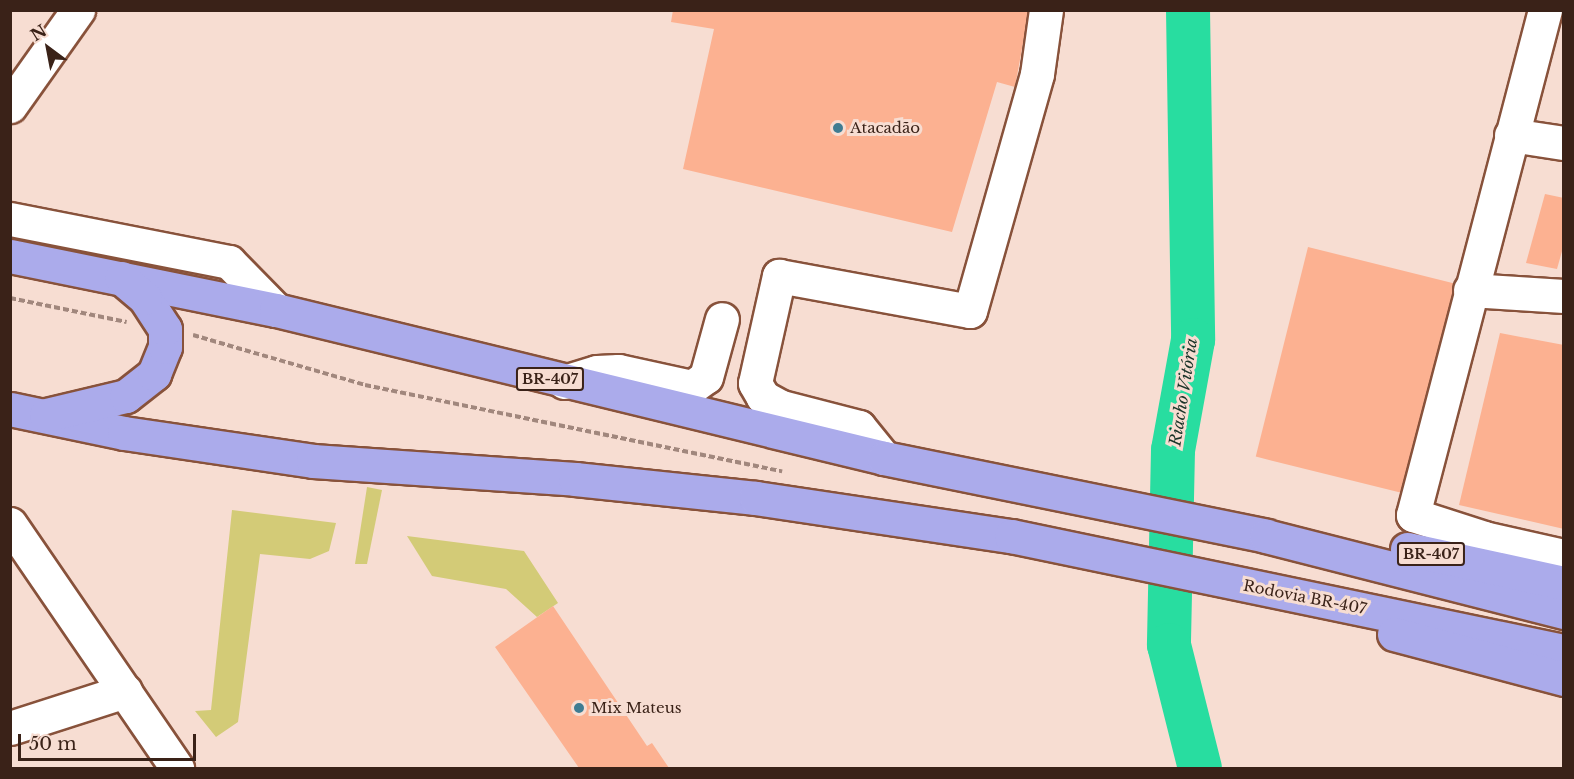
<!DOCTYPE html>
<html>
<head>
<meta charset="utf-8">
<style>
	body { margin:0 }
	#map { position:relative; width:1574px; height:779px; overflow:hidden; background:#f7ddd2; font-family:"Libre Baskerville",serif }
	div>[style] { position:absolute }
	.green>* { inset:0; background:#d3cb77 }
	.river>* { height:44px; margin:-22px; padding:0 22px; transform-origin:22px; border-radius:22px; background:#28dda0 }
	.building>* { inset:0; background:#fcb191; transform-origin:0 0 }
	.path>* { height:4px; margin-top:-2px; transform-origin:0; background:repeating-linear-gradient(90deg,#a1877d 0 6px,transparent 0 9px) }
	.roads { filter:drop-shadow(2px 0 #88523b) drop-shadow(-2px 0 #88523b) drop-shadow(0 2px #88523b) drop-shadow(0 -2px #88523b) }
	.minor>* { height:33px; margin:-16.5px; padding:0 16.5px; transform-origin:16.5px; border-radius:16.5px; background:#fff }
	.highway>* { height:33px; margin:-16.5px; padding:0 16.5px; transform-origin:16.5px; border-radius:16.5px; background:#ababeb }
	.dots>* { width:16px; height:16px; translate:-50% -50%; box-sizing:border-box; border:3px solid #f7ddd2; border-radius:50% }
	span { translate:-50% -50%; white-space:nowrap; text-align:center; line-height:1.15; -webkit-text-stroke:6px #f7ddd2; paint-order:stroke }
	.shield-label span { padding:2px 4px; background:#f7ddd2; border:2px solid; border-radius:4px; -webkit-text-stroke-width:0 }
	.shield-label { font-size:14px; color:#3a2218; font-weight:700 }
	.poi-label { font-size:15px; color:#3a2218 }
	.left { translate:0 -50%; text-align:left }
	.street-label { font-size:15px; color:#3a2218 }
	.water-label { font-size:16px; color:#1b3429; font-style:italic }
	.frame { position:absolute; inset:0; border:12px solid #3a2218; pointer-events:none }
	.north { position:absolute; left:18px; top:18px; width:60px; height:60px; -webkit-text-stroke:4px #f7ddd2; paint-order:stroke; rotate:328deg; font-size:16px; font-weight:700; line-height:24px; text-align:center; color:#3a2218 }
	.north::after { content:''; display:block; margin:auto; width:21px; height:27px; background:#3a2218; clip-path:polygon(50% 0,100% 100%,50% 72%,0 100%) }
	.scale { position:absolute; left:18px; top:734px; width:178px; height:27px; box-sizing:border-box; border:3px solid #3a2218; border-top:0; padding-left:8px; font-size:18px; line-height:21px; white-space:nowrap; color:#3a2218; -webkit-text-stroke:4px #f7ddd2; paint-order:stroke }
</style>
</head>
<body>
<div id="map">
	<div class="green">
		<i style="clip-path:polygon(367px 487px,382px 490px,367px 564px,355px 564px)"></i>
		<i style="clip-path:polygon(232px 510px,336px 523px,329px 551px,310px 559px,260px 554px,238px 722px,216px 737px,195px 711px,211px 710px)"></i>
		<i style="clip-path:polygon(407px 536px,524px 551px,558px 603px,537px 617px,506px 589px,432px 576px)"></i>
	</div>
	<div class="river">
		<i style="left:1188px;top:10px;width:330px;rotate:89.1deg"></i>
		<i style="left:1193px;top:340px;width:112px;rotate:100.3deg"></i>
		<i style="left:1173px;top:450px;width:195px;rotate:91.2deg"></i>
		<i style="left:1169px;top:645px;width:127px;rotate:75.9deg"></i>
	</div>
	<div class="building">
		<i style="clip-path:polygon(673px 10px,1029px 10px,1015px 87px,997px 82px,952px 232px,683px 169px,714px 29px,671px 22px)"></i>
		<i style="clip-path:polygon(1545px 194px,1564px 198px,1564px 244px,1557px 269px,1526px 263px)"></i>
		<i style="left:1308px;top:247px;width:152px;height:216px;rotate:14deg"></i>
		<i style="clip-path:polygon(1500px 333px,1564px 345px,1564px 529px,1459px 505px)"></i>
		<i style="clip-path:polygon(553px 606px,647px 746px,652px 743px,669px 768px,579px 768px,495px 647px)"></i>
	</div>
	<div class="path">
		<i style="left:10px;top:298px;width:119px;rotate:11.6deg"></i>
		<i style="left:193px;top:335px;width:179px;rotate:16.2deg"></i>
		<i style="left:365px;top:385px;width:426px;rotate:11.7deg"></i>
	</div>
	<div class="roads">
		<div class="minor">
			<i style="left:1545px;top:10px;width:522px;rotate:104.65deg"></i>
			<i style="left:1413px;top:515px;width:75px;rotate:17.9deg"></i>
			<i style="left:1484px;top:538px;width:82px;rotate:12.7deg"></i>
			<i style="left:10px;top:106px;width:118px;rotate:-54.7deg"></i>
			<i style="left:1511px;top:135px;width:54px;rotate:8.6deg"></i>
			<i style="left:10px;top:219px;width:223px;rotate:11.1deg"></i>
			<i style="left:229px;top:262px;width:67px;rotate:45.6deg"></i>
			<i style="left:1470px;top:290px;width:94px;rotate:3.7deg"></i>
			<i style="left:564px;top:382px;width:34px;rotate:-17deg"></i>
			<i style="left:597px;top:372px;width:21px;rotate:-3deg"></i>
			<i style="left:618px;top:371px;width:76px;rotate:12.2deg"></i>
			<i style="left:692px;top:387px;width:17px;rotate:-36deg"></i>
			<i style="left:706px;top:377px;width:60px;rotate:-74.6deg"></i>
			<i style="left:884px;top:458px;width:40px;rotate:-129deg"></i>
			<i style="left:859px;top:427px;width:81px;rotate:-165.6deg"></i>
			<i style="left:781px;top:407px;width:21px;rotate:-151deg"></i>
			<i style="left:763px;top:397px;width:16px;rotate:-120deg"></i>
			<i style="left:755px;top:383px;width:110px;rotate:-77.4deg"></i>
			<i style="left:779px;top:276px;width:194px;rotate:10.4deg"></i>
			<i style="left:970px;top:311px;width:246px;rotate:-74.2deg"></i>
			<i style="left:1037px;top:74px;width:65px;rotate:-82deg"></i>
			<i style="left:10px;top:524px;width:296px;rotate:55.6deg"></i>
			<i style="left:10px;top:728px;width:121px;rotate:-17.8deg"></i>
		</div>
		<div class="highway">
			<i style="left:10px;top:256px;width:271px;rotate:11.5deg"></i>
			<i style="left:276px;top:310px;width:626px;rotate:13.68deg"></i>
			<i style="left:884px;top:458px;width:390px;rotate:11.5deg"></i>
			<i style="left:1266px;top:536px;width:308px;rotate:14.3deg"></i>
			<i style="left:10px;top:409px;width:116px;rotate:11.9deg"></i>
			<i style="left:124px;top:433px;width:191px;rotate:8.4deg"></i>
			<i style="left:313px;top:461px;width:263px;rotate:3.9deg"></i>
			<i style="left:575px;top:479px;width:182px;rotate:6deg"></i>
			<i style="left:756px;top:498px;width:258px;rotate:8.5deg"></i>
			<i style="left:1011px;top:536px;width:565px;rotate:11.75deg"></i>
			<i style="left:46px;top:415px;width:82px;rotate:-13.4deg"></i>
			<i style="left:126px;top:396px;width:36px;rotate:-38deg"></i>
			<i style="left:154px;top:374px;width:29px;rotate:-68deg"></i>
			<i style="left:165px;top:347px;width:18px;rotate:-90deg"></i>
			<i style="left:165px;top:329px;width:37px;rotate:-123deg"></i>
			<i style="left:145px;top:298px;width:31px;rotate:-140deg"></i>
			<i style="left:1407px;top:549px;width:161px;rotate:12.2deg"></i>
			<i style="left:1394px;top:634px;width:176px;rotate:14.8deg"></i>
		</div>
	</div>
	<div class="dots">
		<i style="left:838px;top:128px;background:#3f7c92"></i>
		<i style="left:579px;top:708px;background:#3f7c92"></i>
	</div>
	<div class="shield-label">
		<span style="left:550px;top:379px">BR-407</span>
		<span style="left:1431px;top:554px">BR-407</span>
	</div>
	<div class="poi-label">
		<span class="left" style="left:850px;top:128px">Atacadão</span>
		<span class="left" style="left:591px;top:708px">Mix Mateus</span>
	</div>
	<div class="street-label">
		<span style="left:1305px;top:597px;rotate:11deg">Rodovia BR-407</span>
	</div>
	<div class="water-label">
		<span style="left:1183px;top:392px;rotate:-81deg">Riacho Vitória</span>
	</div>
	<div class="frame"></div>
	<div class="north">N</div>
	<div class="scale">50 m</div>
</div>
</body>
</html>
